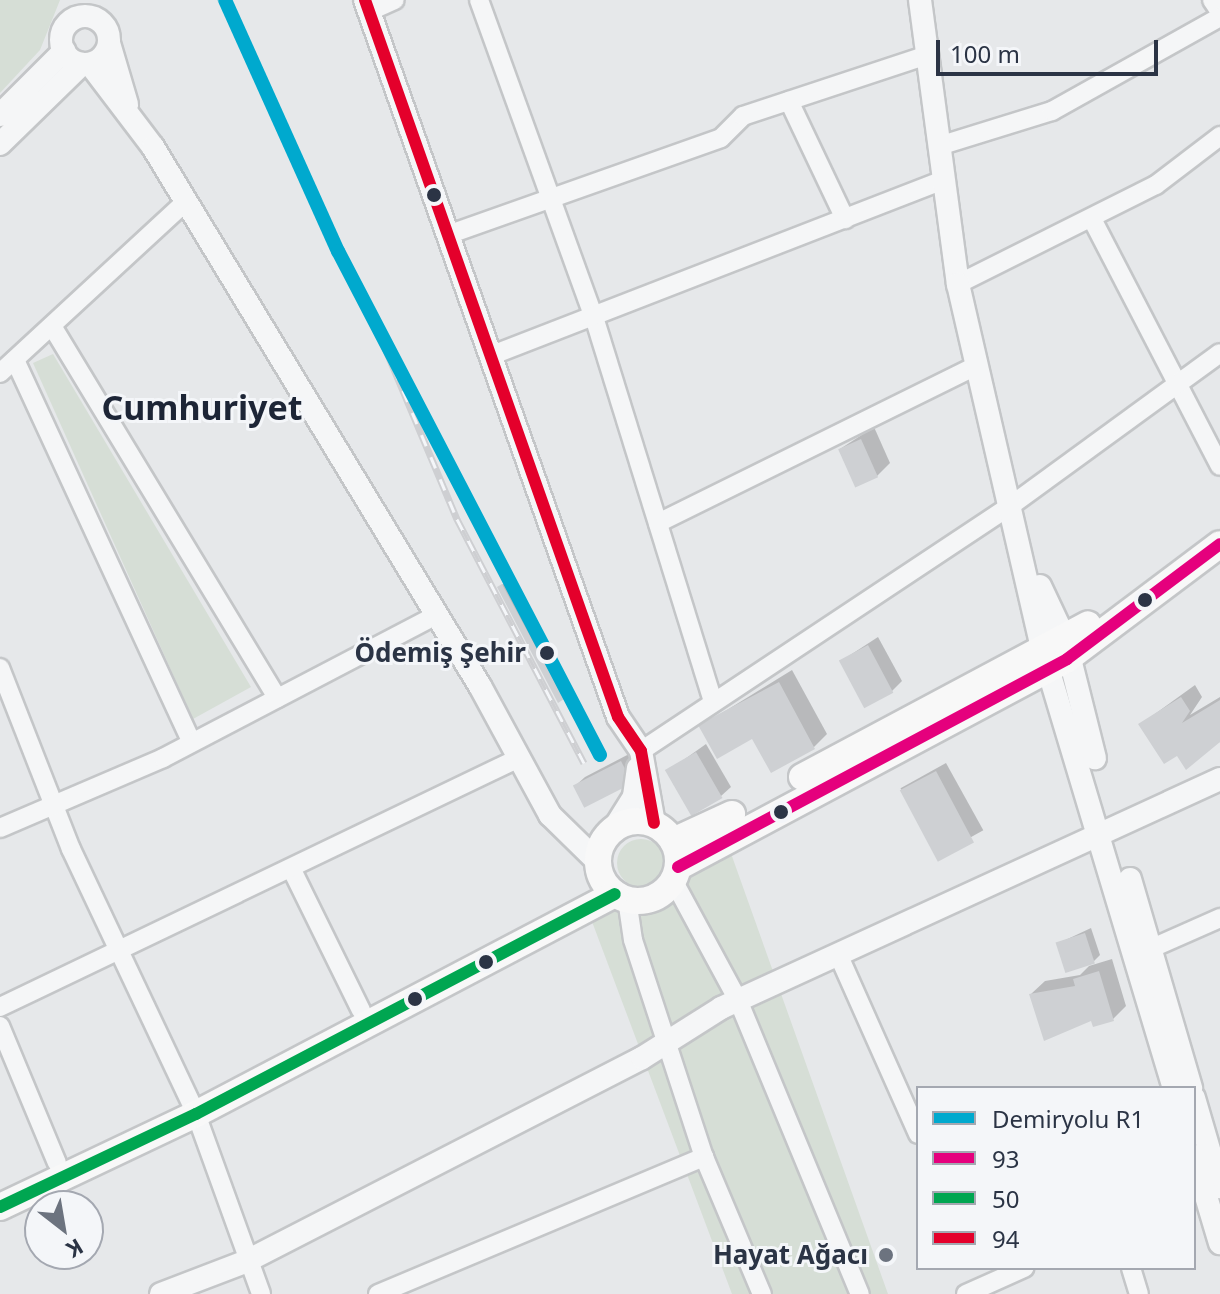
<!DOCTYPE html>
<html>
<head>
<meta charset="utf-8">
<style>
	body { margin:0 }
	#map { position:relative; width:1220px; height:1294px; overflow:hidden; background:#e6e8ea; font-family:"Noto Sans",sans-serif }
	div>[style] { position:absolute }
	.green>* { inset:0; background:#d6ded6 }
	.round { border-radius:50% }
	.shadow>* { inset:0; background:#0003; transform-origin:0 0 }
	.building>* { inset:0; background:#ced0d3; transform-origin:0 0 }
	.roads { filter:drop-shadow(2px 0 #c4c6c8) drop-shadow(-2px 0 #c4c6c8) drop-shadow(0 2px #c4c6c8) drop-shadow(0 -2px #c4c6c8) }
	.minor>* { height:18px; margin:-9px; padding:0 9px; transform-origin:9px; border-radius:9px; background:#f5f6f7 }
	.tertiary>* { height:22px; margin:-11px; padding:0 11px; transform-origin:11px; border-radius:11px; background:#f5f6f7 }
	.tertiary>.ring { margin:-11px; padding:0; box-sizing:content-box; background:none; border:22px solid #f5f6f7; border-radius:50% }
	.secondary>* { height:26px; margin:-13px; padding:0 13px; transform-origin:13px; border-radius:13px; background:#f8f8f8 }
	.secondary>.ring { margin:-13px; padding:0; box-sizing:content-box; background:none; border:26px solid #f8f8f8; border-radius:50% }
	.rail>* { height:7px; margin-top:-3.5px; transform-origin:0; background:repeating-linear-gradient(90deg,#f4f6f9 0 12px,#cecfd2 0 24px); box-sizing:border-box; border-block:2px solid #cecfd2 }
	.bus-1>* { height:12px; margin:-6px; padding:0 6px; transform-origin:6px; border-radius:6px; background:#e5007d }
	.bus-2>* { height:12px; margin:-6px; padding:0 6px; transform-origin:6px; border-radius:6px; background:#00a651 }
	.bus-3>* { height:12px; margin:-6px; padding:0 6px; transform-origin:6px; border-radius:6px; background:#e4002b }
	.rail-1>* { height:14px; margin:-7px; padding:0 7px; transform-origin:7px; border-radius:7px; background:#00a9ce }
	.dots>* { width:22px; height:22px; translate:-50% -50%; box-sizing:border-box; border:4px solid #f4f6f9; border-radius:50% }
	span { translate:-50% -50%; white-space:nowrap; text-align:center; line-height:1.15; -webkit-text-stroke:6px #f4f6f9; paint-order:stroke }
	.stop-label { font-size:26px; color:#2b3445; font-weight:700 }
	.right { translate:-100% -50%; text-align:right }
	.poi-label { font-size:26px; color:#2b3445; font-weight:700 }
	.district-label { font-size:34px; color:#1d2536; font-weight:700 }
	.legend { position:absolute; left:916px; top:1086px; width:280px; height:184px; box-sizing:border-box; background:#f4f6f9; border:2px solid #a4a8b1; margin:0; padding:10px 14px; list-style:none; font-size:24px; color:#2b3445 }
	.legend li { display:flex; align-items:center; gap:16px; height:40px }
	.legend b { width:40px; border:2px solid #a4a8b1 }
	.north { position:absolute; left:24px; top:1190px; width:80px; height:80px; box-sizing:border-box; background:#f4f6f9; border:2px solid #a4a8b1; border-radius:50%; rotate:149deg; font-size:22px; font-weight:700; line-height:32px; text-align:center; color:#2b3445 }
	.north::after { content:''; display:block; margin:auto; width:28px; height:36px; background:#6c737f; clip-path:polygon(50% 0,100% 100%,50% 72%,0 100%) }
	.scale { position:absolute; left:936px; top:40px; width:222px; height:36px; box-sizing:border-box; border:4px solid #2b3445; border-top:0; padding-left:10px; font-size:24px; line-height:28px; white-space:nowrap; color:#2b3445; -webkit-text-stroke:6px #f4f6f9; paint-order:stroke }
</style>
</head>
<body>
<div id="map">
	<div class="green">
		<i style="clip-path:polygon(0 0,60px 0,40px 50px,0 93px)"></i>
		<i style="clip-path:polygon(53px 354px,251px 687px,193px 719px,33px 363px)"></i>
		<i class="round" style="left:617px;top:839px;width:48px;height:48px"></i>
		<i style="clip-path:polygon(728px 845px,888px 1294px,732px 1294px,591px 919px,616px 909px,653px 911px,672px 900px,691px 864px)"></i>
	</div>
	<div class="shadow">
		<i style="clip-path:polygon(874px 427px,890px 463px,877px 476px,840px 449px)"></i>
		<i style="left:505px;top:583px;width:127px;height:4px;rotate:62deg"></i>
		<i style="clip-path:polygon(878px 637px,902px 681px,892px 691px,841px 661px)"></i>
		<i style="clip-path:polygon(792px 670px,827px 734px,814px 747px,701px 726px)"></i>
		<i style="clip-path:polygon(1195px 685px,1202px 697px,1190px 715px,1220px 697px,1220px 742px,1178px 753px,1141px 724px)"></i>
		<i style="clip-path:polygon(706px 744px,731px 787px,721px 796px,668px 771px)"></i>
		<i style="clip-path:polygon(631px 753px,640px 771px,575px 786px,585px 777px)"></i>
		<i style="left:946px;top:763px;width:77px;height:52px;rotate:61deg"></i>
		<i style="clip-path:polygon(1091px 928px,1100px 955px,1089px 966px,1112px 959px,1126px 1006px,1113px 1019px,1031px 994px,1045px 981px,1080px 975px,1094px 961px,1059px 943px)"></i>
	</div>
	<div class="building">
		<i style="left:861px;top:439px;width:42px;height:25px;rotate:66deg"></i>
		<i style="clip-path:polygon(502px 584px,564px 699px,558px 703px,497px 587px)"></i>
		<i style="left:868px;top:645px;width:54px;height:33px;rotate:62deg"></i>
		<i style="clip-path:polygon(779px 682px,815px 749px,771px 773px,752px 739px,717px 759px,698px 725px)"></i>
		<i style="clip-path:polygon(1181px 697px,1190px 711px,1182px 723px,1220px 700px,1220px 742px,1186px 770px,1177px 756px,1164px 764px,1138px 724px)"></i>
		<i style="left:696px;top:752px;width:53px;height:36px;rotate:60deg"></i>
		<i style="left:621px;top:761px;width:25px;height:54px;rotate:63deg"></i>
		<i style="left:936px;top:771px;width:81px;height:41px;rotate:62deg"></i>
		<i style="left:1085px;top:933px;width:32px;height:31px;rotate:72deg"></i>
		<i style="clip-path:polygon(1099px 971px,1114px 1021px,1093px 1027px,1091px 1021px,1044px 1041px,1029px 994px,1075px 986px,1073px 979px)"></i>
	</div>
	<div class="roads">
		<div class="minor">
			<i style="left:479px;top:0;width:337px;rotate:70.1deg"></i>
			<i style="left:594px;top:317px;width:402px;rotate:72.8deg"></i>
			<i style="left:1212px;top:0;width:14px;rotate:56deg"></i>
			<i style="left:370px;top:11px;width:27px;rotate:-24deg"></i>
			<i style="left:789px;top:101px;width:131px;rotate:64.6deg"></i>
			<i style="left:939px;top:146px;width:118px;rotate:-17.2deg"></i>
			<i style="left:1052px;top:111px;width:193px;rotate:-29.2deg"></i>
			<i style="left:1092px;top:219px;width:278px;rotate:62.6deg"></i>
			<i style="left:453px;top:233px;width:284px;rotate:-19.5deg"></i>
			<i style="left:721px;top:138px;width:31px;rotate:-45deg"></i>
			<i style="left:743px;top:116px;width:194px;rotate:-18.3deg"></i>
			<i style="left:958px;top:284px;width:221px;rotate:-26.6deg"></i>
			<i style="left:1156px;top:185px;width:81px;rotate:-37.4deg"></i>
			<i style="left:52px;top:326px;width:435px;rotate:58.8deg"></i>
			<i style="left:495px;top:354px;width:482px;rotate:-21.2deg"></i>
			<i style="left:15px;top:360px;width:417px;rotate:65.2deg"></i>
			<i style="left:0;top:373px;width:252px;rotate:-42.7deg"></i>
			<i style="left:658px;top:523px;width:357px;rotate:-26.3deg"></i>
			<i style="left:0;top:668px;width:194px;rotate:68.6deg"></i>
			<i style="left:71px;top:849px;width:293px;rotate:64.7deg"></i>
			<i style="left:196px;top:1114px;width:191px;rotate:70.1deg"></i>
			<i style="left:641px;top:751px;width:447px;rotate:-33.6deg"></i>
			<i style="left:1013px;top:504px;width:256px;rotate:-36.1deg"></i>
			<i style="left:0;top:828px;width:177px;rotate:-23.2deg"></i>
			<i style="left:163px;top:758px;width:308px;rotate:-27.6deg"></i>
			<i style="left:292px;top:870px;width:156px;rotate:63.8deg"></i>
			<i style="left:673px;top:880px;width:136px;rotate:61.6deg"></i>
			<i style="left:738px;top:1000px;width:318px;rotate:67.5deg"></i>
			<i style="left:627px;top:899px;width:41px;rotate:81.7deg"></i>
			<i style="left:633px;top:940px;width:228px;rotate:71.9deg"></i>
			<i style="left:704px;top:1157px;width:149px;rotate:67.1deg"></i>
			<i style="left:1150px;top:949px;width:77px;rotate:-23.9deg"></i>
			<i style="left:838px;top:954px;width:197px;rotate:66deg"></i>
			<i style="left:0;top:1007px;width:576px;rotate:-25.63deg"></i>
			<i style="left:0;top:1026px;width:148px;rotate:67.4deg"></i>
			<i style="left:1131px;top:1268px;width:27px;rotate:73deg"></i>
			<i style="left:378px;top:1294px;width:354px;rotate:-22.8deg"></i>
			<i style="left:966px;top:1294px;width:64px;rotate:-24.1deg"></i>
		</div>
		<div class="tertiary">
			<i style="left:365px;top:0;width:760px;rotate:70.56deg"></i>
			<i style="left:618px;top:717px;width:41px;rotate:55.9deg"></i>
			<i style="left:641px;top:751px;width:73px;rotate:79.8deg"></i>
			<i style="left:920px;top:0;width:287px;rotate:82.4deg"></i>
			<i style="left:958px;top:284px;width:378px;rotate:77deg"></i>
			<i style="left:1043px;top:652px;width:455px;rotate:73.3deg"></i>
			<i class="ring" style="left:61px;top:16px;width:26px;height:26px"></i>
			<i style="left:109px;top:43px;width:64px;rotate:73.6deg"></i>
			<i style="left:90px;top:64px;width:104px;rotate:52.8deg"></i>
			<i style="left:153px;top:147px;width:630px;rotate:58.76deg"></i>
			<i style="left:480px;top:686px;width:147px;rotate:61.5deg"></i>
			<i style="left:550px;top:815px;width:66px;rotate:44.4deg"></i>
			<i style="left:0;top:115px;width:91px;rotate:-45deg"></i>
			<i style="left:0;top:144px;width:115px;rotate:-44.3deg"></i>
			<i style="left:1040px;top:586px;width:59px;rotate:64.7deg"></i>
			<i style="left:1065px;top:639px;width:123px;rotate:75.9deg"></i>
			<i style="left:615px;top:827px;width:36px;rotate:-58deg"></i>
			<i style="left:634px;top:796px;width:28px;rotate:-82deg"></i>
			<i style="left:1130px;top:879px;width:218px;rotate:73.7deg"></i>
			<i style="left:1194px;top:1098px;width:93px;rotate:73.7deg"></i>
			<i style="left:1194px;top:1156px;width:91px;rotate:73.4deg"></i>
			<i style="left:161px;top:1294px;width:90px;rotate:-20.9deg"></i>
			<i style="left:245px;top:1262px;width:446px;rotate:-27.2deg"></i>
			<i style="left:642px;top:1058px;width:93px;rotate:-32.3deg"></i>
			<i style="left:721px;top:1008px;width:549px;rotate:-24.65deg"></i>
		</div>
		<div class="secondary">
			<i style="left:802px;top:777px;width:324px;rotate:-28.1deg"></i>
			<i class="ring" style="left:598px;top:821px;width:54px;height:54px"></i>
			<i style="left:673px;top:841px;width:65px;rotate:-24.6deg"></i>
			<i style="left:678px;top:867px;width:441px;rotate:-28.1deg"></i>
			<i style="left:1067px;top:659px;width:191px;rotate:-36.9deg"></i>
			<i style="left:0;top:1207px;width:217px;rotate:-25.4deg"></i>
			<i style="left:196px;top:1114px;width:473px;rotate:-27.7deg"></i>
		</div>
	</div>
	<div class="rail">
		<i style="left:375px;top:324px;width:212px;rotate:67.2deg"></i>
		<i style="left:457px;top:519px;width:275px;rotate:62.5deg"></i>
	</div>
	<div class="bus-1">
		<i style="left:678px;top:867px;width:441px;rotate:-28.1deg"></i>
		<i style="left:1067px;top:659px;width:191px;rotate:-36.9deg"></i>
	</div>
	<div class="bus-2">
		<i style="left:0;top:1207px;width:217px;rotate:-25.4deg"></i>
		<i style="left:196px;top:1114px;width:473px;rotate:-27.7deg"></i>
	</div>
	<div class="bus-3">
		<i style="left:365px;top:0;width:760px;rotate:70.56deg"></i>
		<i style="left:618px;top:717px;width:41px;rotate:55.9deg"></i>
		<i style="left:641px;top:751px;width:73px;rotate:79.8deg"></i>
	</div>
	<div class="rail-1">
		<i style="left:225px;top:0;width:275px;rotate:65.8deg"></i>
		<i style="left:338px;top:251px;width:568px;rotate:62.53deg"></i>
	</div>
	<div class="dots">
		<i style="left:434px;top:195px;background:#2b3445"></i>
		<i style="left:1145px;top:600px;background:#2b3445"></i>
		<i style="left:547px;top:653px;background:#2b3445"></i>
		<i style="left:781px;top:812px;background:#2b3445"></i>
		<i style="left:486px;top:962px;background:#2b3445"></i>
		<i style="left:415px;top:999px;background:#2b3445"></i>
		<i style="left:886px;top:1255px;background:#6c737f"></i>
	</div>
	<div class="stop-label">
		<span class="right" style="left:526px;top:653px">Ödemiş Şehir</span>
	</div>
	<div class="poi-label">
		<span class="right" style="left:868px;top:1255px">Hayat Ağacı</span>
	</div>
	<div class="district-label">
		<span style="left:202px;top:408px">Cumhuriyet</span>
	</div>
	<ul class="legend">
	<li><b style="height:10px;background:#00a9ce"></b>Demiryolu R1</li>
	<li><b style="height:10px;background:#e5007d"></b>93</li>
	<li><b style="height:10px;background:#00a651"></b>50</li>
	<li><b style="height:10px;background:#e4002b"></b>94</li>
	</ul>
	<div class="north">K</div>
	<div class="scale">100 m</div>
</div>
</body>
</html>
